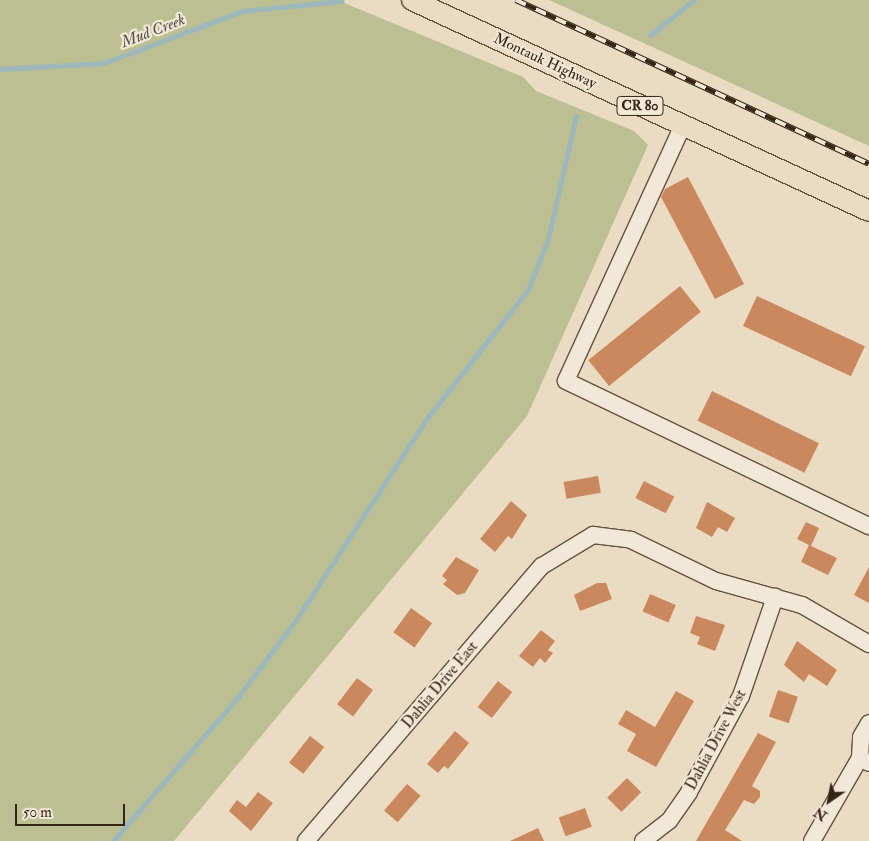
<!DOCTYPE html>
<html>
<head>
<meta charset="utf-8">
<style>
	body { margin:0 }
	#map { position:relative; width:869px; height:841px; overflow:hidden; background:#ebdbc2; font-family:"IM FELL Double Pica",serif }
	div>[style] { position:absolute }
	.green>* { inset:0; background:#bbbf91 }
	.stream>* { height:4.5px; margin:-2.25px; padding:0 2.25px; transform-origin:2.25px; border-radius:2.25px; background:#9cb8bd }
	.building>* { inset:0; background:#ca885f; transform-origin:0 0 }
	.roads { filter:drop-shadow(1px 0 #625240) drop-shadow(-1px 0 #625240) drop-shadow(0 1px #625240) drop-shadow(0 -1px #625240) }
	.minor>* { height:16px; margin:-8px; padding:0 8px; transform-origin:8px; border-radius:8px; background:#f2e8d7 }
	.major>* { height:20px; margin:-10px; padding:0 10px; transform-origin:10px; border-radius:10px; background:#ebdbc2 }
	.rail>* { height:5.5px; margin-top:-2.75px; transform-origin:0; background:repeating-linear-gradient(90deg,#f2e8d7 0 11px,#342514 0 22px); box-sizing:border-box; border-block:1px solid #342514 }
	span { translate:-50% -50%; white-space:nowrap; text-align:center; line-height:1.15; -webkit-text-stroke:4.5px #f2e8d7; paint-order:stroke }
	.shield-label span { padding:1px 4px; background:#f2e8d7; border:1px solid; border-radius:4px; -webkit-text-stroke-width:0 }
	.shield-label { font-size:14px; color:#342514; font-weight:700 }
	.street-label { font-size:15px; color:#342514 }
	.water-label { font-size:16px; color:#535147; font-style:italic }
	.north { position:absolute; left:804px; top:776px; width:50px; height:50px; -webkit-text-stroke:4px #f2e8d7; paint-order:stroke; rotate:213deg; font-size:14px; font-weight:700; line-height:20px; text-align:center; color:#342514 }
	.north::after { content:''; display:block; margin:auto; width:18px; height:22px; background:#342514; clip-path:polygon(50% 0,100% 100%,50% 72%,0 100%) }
	.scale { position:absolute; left:15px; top:804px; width:110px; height:22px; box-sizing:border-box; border:2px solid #342514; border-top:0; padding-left:6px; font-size:15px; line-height:18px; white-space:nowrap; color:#342514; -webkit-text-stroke:4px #f2e8d7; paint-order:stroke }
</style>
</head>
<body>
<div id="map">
	<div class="green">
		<i style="clip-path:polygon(0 0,337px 0,523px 77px,536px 91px,634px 131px,648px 145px,527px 416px,174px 841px,0 841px)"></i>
		<i style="clip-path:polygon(549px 0,869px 0,869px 146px)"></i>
	</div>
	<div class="stream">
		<i style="left:650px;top:35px;width:56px;rotate:-38.5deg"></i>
		<i style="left:0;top:69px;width:104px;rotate:-3.3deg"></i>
		<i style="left:104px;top:63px;width:147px;rotate:-20.6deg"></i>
		<i style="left:242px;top:11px;width:100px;rotate:-5.7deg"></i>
		<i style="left:113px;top:841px;width:191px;rotate:-49deg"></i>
		<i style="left:238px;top:697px;width:96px;rotate:-53deg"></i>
		<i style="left:296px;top:620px;width:242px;rotate:-57deg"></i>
		<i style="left:428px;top:417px;width:162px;rotate:-51.8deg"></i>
		<i style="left:528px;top:290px;width:55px;rotate:-68.6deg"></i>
		<i style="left:548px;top:239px;width:126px;rotate:-77.2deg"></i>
	</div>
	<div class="building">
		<i style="clip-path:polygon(688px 177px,744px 284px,715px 299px,661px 197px,665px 189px)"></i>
		<i style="left:680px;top:286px;width:33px;height:118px;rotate:51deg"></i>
		<i style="left:757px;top:296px;width:119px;height:33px;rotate:25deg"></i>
		<i style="left:712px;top:391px;width:119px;height:33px;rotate:26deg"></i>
		<i style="left:598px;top:476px;width:17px;height:35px;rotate:80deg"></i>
		<i style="left:644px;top:481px;width:34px;height:19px;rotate:27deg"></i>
		<i style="clip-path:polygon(511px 501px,527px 515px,512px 539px,508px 536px,495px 552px,480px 539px)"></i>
		<i style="clip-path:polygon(707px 502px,735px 518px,727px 532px,718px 527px,712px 537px,696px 528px)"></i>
		<i style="clip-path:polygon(806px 522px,819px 528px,811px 546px,837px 558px,828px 575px,801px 562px,809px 545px,797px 539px)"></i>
		<i style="clip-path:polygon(456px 557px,479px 570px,465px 593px,457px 595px,443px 584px,447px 580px,442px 576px)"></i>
		<i style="clip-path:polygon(869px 567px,869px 603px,854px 595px)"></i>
		<i style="clip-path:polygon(597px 583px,606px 583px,612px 599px,580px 611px,574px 595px)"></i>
		<i style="left:650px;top:594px;width:28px;height:19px;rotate:23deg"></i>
		<i style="left:411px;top:608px;width:26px;height:30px;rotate:36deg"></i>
		<i style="clip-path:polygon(696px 616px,725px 625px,715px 651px,697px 644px,700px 637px,690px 633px)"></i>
		<i style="clip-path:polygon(541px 630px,555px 641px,548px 650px,553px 653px,545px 663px,540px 658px,533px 667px,519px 656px)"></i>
		<i style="clip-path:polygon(797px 641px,837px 670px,827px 686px,809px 674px,804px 682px,784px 665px)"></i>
		<i style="left:357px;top:678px;width:20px;height:33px;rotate:37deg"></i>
		<i style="left:498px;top:681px;width:18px;height:33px;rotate:38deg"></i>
		<i style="left:778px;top:690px;width:21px;height:28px;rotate:19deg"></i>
		<i style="clip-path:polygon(676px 691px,694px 701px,656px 767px,627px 751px,636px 734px,618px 724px,626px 710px,655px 727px)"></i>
		<i style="clip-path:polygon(455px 731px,469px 743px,448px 769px,444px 766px,438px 773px,427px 764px)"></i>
		<i style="clip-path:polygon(758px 733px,776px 742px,752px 786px,760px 791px,760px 797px,754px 804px,744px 800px,725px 830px,742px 841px,696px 841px)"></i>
		<i style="left:310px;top:736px;width:18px;height:34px;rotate:38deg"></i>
		<i style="left:627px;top:778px;width:20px;height:28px;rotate:45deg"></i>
		<i style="left:407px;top:784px;width:18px;height:35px;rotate:41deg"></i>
		<i style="clip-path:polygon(258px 792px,273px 803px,251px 831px,229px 811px,237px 800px,246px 807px)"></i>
		<i style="left:585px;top:808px;width:20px;height:28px;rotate:70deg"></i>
		<i style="clip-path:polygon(538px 828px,544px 841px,510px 841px)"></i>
	</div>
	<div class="roads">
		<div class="minor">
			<i style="left:683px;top:125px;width:281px;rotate:114.6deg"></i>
			<i style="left:566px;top:381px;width:336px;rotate:25.6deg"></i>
			<i style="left:860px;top:758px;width:21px;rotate:-87deg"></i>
			<i style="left:861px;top:737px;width:16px;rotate:-60deg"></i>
			<i style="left:306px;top:841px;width:362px;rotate:-49.4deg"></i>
			<i style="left:542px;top:566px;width:60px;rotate:-31.3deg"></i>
			<i style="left:593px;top:535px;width:38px;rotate:7deg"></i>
			<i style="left:631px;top:540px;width:94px;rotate:25.8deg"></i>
			<i style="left:716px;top:581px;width:89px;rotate:15.6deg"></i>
			<i style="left:802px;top:605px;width:78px;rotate:30.2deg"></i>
			<i style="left:643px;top:841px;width:33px;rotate:-38deg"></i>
			<i style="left:669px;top:821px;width:35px;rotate:-55deg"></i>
			<i style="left:689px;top:792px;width:109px;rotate:-61.6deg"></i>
			<i style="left:741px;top:696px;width:105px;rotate:-71deg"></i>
			<i style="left:812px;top:841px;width:96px;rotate:-60deg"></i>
			<i style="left:860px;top:758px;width:10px;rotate:29deg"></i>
		</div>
		<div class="major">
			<i style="left:412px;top:0;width:503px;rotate:24.78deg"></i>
		</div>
	</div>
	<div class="rail">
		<i style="left:516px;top:0;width:389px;rotate:24.9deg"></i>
	</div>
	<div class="shield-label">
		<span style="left:640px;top:106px">CR 80</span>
	</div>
	<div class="street-label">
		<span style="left:545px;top:61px;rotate:25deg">Montauk Highway</span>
		<span style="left:440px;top:685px;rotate:-50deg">Dahlia Drive East</span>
		<span style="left:716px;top:740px;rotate:-62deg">Dahlia Drive West</span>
	</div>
	<div class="water-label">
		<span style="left:153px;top:31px;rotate:-21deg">Mud Creek</span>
	</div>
	<div class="north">N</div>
	<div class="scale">50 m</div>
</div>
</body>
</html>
